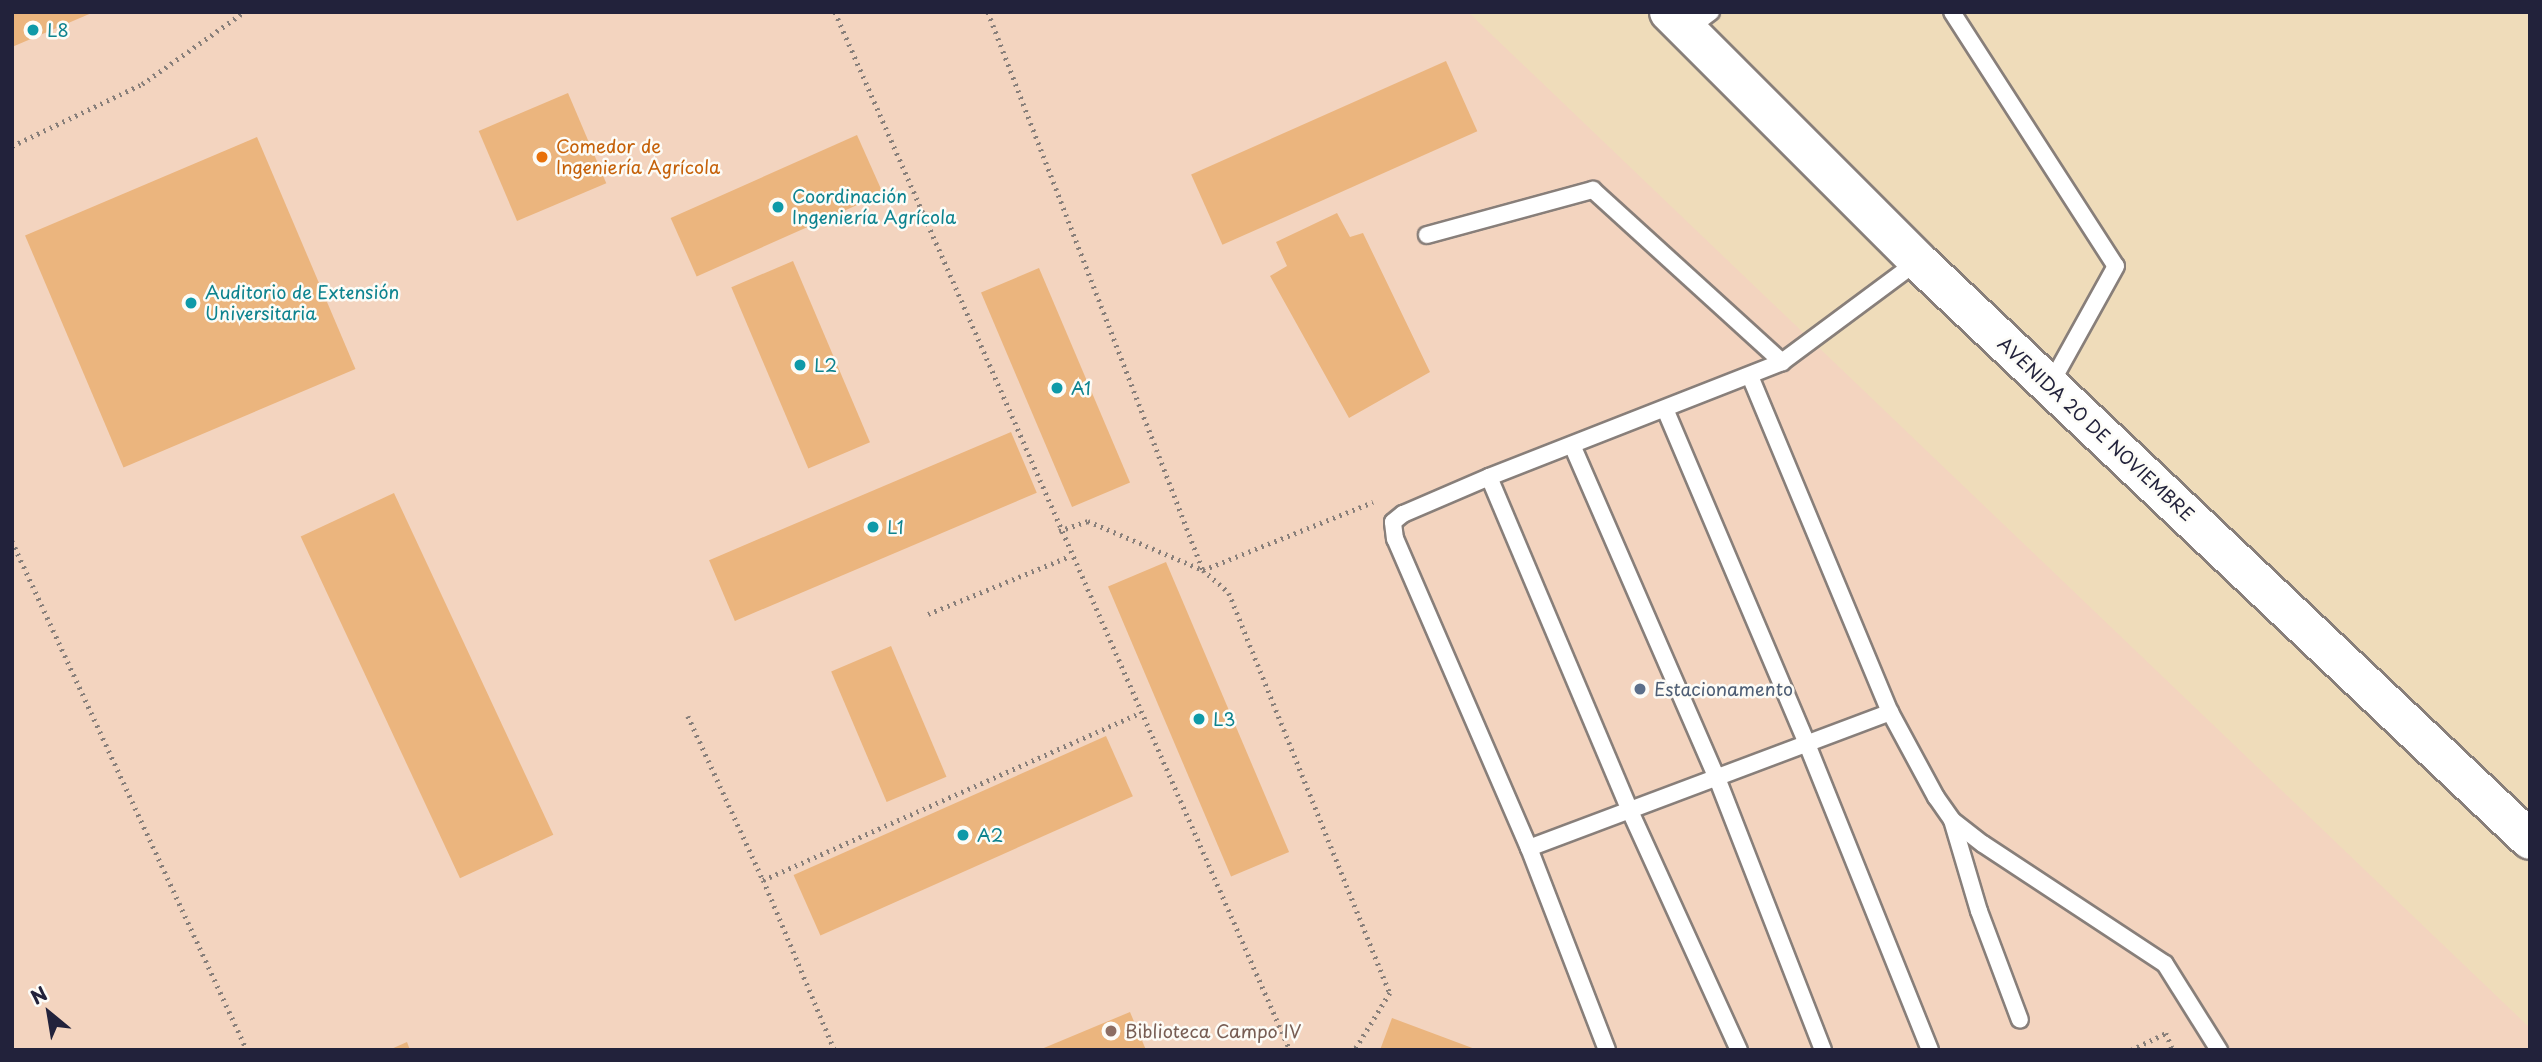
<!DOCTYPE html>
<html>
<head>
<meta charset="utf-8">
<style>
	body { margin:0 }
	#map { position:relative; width:2542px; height:1062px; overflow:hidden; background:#efdcba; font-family:"Playpen Sans",sans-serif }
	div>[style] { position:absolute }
	.built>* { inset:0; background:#f3d4bf }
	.building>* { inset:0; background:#ebb57e; transform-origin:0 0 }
	.path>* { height:4.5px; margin-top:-2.25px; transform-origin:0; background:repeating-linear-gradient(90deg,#887f7a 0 2px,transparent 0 7px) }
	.roads { filter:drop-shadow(2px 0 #887f7a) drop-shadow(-2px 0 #887f7a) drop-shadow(0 2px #887f7a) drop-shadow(0 -2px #887f7a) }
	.service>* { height:16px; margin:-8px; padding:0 8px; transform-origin:8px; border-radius:8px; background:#fff }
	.secondary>* { height:38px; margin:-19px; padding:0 19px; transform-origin:19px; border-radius:19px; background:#fff }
	.dots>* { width:19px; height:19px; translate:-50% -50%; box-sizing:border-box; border:4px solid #fdfcf7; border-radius:50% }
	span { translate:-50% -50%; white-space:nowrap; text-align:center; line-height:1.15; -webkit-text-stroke:5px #fdfcf7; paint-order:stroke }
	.culture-label { font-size:18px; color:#0d838f }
	.left { translate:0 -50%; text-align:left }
	.food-label { font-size:18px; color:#c56008 }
	.street-label { font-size:18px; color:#22223b }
	.service-label { font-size:18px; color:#4e5e75 }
	.education-label { font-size:18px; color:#785e54 }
	.frame { position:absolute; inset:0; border:14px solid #22223b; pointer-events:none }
	.north { position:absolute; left:14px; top:978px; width:70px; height:70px; -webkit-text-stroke:5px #fdfcf7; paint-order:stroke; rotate:330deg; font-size:19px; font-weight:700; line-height:28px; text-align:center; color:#22223b }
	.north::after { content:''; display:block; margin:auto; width:24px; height:32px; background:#22223b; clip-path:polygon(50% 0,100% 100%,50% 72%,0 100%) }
</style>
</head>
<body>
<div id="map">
	<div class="built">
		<i style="clip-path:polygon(12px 12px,1468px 12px,2530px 1028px,2530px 1050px,12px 1050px)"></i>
	</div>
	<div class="building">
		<i style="clip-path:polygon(12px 12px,94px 12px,12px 47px)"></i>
		<i style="left:1446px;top:61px;width:77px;height:279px;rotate:66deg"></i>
		<i style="left:568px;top:93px;width:98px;height:97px;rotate:67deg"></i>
		<i style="left:857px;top:135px;width:64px;height:204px;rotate:66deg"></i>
		<i style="left:257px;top:137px;width:252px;height:252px;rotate:67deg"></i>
		<i style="clip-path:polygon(1337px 213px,1350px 237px,1363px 233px,1430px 372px,1349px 418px,1270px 276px,1287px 266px,1276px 242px)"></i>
		<i style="left:793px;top:261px;width:197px;height:67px;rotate:67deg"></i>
		<i style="left:1039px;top:268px;width:233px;height:63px;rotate:67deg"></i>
		<i style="left:1011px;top:432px;width:66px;height:328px;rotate:67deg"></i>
		<i style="left:394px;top:493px;width:377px;height:103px;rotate:65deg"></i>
		<i style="left:1166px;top:562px;width:315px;height:63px;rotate:67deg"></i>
		<i style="left:891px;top:646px;width:142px;height:65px;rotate:67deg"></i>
		<i style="left:1106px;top:736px;width:66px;height:342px;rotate:66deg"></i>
		<i style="clip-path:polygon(1130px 1012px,1146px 1050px,1039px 1050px)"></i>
		<i style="clip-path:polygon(1392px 1018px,1475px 1049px,1475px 1050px,1380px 1050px)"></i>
		<i style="clip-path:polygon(407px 1042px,410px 1050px,389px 1050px)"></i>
	</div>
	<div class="path">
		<i style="left:835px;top:12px;width:1133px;rotate:66.33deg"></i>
		<i style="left:988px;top:12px;width:598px;rotate:68.93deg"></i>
		<i style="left:1203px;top:570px;width:183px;rotate:-21.8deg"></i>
		<i style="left:12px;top:146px;width:144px;rotate:-25.5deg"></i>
		<i style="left:142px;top:84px;width:125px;rotate:-35.2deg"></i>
		<i style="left:1059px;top:531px;width:31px;rotate:-19deg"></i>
		<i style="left:1088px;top:521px;width:125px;rotate:23.1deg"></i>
		<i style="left:1203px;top:570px;width:35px;rotate:41deg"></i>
		<i style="left:1229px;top:593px;width:431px;rotate:68.1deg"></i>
		<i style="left:1390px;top:993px;width:67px;rotate:121.6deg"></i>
		<i style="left:12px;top:541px;width:561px;rotate:65.22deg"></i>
		<i style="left:928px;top:614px;width:153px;rotate:-22.2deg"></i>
		<i style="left:688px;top:716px;width:180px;rotate:65.4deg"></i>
		<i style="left:834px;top:1050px;width:184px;rotate:-112.7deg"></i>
		<i style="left:763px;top:880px;width:412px;rotate:-23.9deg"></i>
		<i style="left:2131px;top:1050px;width:39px;rotate:-26deg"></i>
		<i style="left:2166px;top:1033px;width:18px;rotate:68deg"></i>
	</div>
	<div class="roads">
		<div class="service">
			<i style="left:1952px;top:12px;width:302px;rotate:57.2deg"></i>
			<i style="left:2116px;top:266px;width:136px;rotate:119deg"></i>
			<i style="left:1687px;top:30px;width:30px;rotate:-37deg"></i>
			<i style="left:1427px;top:235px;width:172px;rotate:-15.2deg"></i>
			<i style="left:1593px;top:190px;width:256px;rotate:42.3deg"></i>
			<i style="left:1750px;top:376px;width:364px;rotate:67.4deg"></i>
			<i style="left:1890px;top:712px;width:97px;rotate:61.6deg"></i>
			<i style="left:1936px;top:797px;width:28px;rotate:55deg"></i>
			<i style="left:1952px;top:820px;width:39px;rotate:38deg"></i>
			<i style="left:1983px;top:844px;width:218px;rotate:33.4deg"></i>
			<i style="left:2165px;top:964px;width:102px;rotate:57.9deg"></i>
			<i style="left:1665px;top:409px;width:364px;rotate:67deg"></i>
			<i style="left:1807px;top:744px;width:330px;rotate:68.1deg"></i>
			<i style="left:1572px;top:445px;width:363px;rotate:66.5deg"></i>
			<i style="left:1717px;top:778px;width:292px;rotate:68.7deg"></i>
			<i style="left:1489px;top:477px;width:315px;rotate:-21.4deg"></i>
			<i style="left:1782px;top:362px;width:169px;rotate:-36.6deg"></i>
			<i style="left:1952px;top:820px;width:95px;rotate:73.5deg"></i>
			<i style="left:1979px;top:911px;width:116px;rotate:69.4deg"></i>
			<i style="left:1529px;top:848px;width:337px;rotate:-113.4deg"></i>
			<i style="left:1395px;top:539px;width:17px;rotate:-97deg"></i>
			<i style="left:1393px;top:522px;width:13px;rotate:-39deg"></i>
			<i style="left:1403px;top:514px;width:94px;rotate:-23.3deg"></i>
			<i style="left:1489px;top:477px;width:363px;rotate:67.1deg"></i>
			<i style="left:1630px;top:811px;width:263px;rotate:65.5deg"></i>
			<i style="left:1607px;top:1050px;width:217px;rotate:-111.1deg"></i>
			<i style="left:1529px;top:848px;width:386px;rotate:-20.6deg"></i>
		</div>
		<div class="secondary">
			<i style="left:1669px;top:12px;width:352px;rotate:45deg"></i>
			<i style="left:1918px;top:261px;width:842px;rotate:43.41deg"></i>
		</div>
	</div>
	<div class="dots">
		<i style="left:33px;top:30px;background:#0f9aa8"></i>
		<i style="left:542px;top:157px;background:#e8710a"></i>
		<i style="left:778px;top:207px;background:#0f9aa8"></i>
		<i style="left:191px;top:303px;background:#0f9aa8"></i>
		<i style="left:800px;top:365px;background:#0f9aa8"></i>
		<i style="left:1057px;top:388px;background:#0f9aa8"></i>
		<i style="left:873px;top:527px;background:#0f9aa8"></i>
		<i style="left:1640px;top:689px;background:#5c6f8a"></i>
		<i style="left:1199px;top:719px;background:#0f9aa8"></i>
		<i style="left:963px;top:835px;background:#0f9aa8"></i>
		<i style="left:1111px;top:1031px;background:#8d6e63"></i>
	</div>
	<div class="culture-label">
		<span class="left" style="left:47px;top:30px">L8</span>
		<span class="left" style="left:792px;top:207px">Coordinación<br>Ingeniería Agrícola</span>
		<span class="left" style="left:205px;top:303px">Auditorio de Extensión<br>Universitaria</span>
		<span class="left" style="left:814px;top:365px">L2</span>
		<span class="left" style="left:1071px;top:388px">A1</span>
		<span class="left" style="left:887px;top:527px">L1</span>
		<span class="left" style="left:1213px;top:719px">L3</span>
		<span class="left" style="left:977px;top:835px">A2</span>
	</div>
	<div class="food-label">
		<span class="left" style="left:556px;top:157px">Comedor de<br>Ingeniería Agrícola</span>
	</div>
	<div class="street-label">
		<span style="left:2096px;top:429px;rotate:43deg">AVENIDA 20 DE NOVIEMBRE</span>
	</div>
	<div class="service-label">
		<span class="left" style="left:1654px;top:689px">Estacionamento</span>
	</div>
	<div class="education-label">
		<span class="left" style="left:1125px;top:1031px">Biblioteca Campo IV</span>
	</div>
	<div class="frame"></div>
	<div class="north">N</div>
</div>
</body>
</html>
